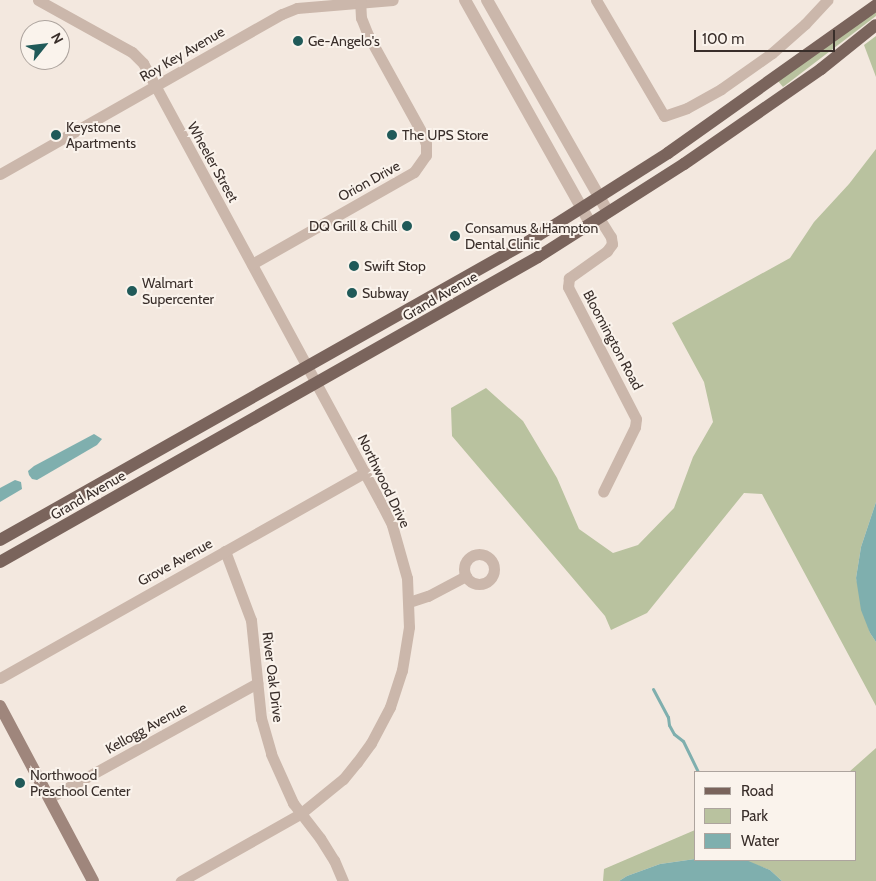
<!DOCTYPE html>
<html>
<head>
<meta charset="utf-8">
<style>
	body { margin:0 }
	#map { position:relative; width:876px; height:881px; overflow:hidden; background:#f3e8df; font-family:Cabin,sans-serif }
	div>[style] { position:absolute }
	.green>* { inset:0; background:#b9c29f }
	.water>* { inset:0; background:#7fafae }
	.stream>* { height:3px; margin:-1.5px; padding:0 1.5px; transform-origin:1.5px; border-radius:1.5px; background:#7fafae }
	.minor>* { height:11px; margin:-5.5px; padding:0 5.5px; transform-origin:5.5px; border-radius:5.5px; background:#cbb7ab }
	.minor>.ring { margin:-5.5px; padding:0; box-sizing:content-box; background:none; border:11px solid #cbb7ab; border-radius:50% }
	.tertiary>* { height:12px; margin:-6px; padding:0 6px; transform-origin:6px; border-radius:6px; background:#cbb7ab }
	.secondary>* { height:12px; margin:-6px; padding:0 6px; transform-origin:6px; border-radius:6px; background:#9f867c }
	.primary>* { height:12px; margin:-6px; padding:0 6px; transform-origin:6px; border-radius:6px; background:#7a645c }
	.dots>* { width:14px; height:14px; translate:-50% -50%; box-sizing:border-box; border:2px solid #faf3ec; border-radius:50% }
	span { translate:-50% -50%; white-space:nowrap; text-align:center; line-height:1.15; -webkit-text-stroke:4px #faf3ec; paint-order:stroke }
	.poi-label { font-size:14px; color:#392e2a }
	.left { translate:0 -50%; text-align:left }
	.right { translate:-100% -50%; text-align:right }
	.street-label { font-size:14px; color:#392e2a }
	.legend { position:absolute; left:694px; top:771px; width:162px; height:90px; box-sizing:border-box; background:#faf3ec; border:1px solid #ada49e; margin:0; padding:6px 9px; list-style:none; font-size:15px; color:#392e2a }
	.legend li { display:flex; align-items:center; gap:10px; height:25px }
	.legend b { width:25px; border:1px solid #ada49e }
	.north { position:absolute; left:20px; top:20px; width:50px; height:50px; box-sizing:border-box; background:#faf3ec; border:1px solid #ada49e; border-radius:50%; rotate:61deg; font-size:14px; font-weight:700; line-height:20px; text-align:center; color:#392e2a }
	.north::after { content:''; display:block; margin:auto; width:18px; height:22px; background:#205a59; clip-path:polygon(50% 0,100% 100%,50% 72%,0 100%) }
	.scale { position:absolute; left:694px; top:30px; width:141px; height:22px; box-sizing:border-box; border:2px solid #392e2a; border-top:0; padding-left:6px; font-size:15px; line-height:18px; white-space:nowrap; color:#392e2a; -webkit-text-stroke:4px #faf3ec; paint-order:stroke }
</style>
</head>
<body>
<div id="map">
	<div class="green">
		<i style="clip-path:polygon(876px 10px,876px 16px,783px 87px,778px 81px)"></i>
		<i style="clip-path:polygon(876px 36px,876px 77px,864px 45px)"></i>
		<i style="clip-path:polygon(876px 149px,876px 502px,861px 547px,856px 578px,870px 633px,876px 642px,876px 706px,762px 494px,744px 493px,647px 613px,611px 630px,605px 616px,452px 436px,451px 408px,486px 388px,523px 421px,557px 478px,579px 529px,613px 553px,638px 545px,674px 508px,693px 457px,713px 422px,704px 382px,672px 323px,790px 258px,814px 222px,849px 184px)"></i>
		<i style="clip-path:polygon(876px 748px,876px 881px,782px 881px,770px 870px,743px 860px,855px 860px,855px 772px,849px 772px)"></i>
		<i style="clip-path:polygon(695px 830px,695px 859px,660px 864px,627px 876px,619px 881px,603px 881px,604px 869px)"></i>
	</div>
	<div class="water">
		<i style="clip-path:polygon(94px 434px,102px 439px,97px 445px,37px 480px,32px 479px,29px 475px,28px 471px,34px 466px)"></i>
		<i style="clip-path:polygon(15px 480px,21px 482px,22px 489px,0 502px,0 488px)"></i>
		<i style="clip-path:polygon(876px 502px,876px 642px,870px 633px,861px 610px,856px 578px,861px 547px)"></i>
		<i style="clip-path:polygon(695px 859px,746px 860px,770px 870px,782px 881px,619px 881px,627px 876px,660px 864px)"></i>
	</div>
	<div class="stream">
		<i style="left:653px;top:689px;width:32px;rotate:62deg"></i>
		<i style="left:668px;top:717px;width:8px;rotate:83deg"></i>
		<i style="left:669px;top:725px;width:10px;rotate:61deg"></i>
		<i style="left:674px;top:734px;width:11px;rotate:38deg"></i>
		<i style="left:683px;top:741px;width:34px;rotate:64deg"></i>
	</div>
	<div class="minor">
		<i style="left:38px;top:0;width:107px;rotate:29deg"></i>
		<i style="left:132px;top:52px;width:16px;rotate:45deg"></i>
		<i style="left:143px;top:63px;width:502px;rotate:61.6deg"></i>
		<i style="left:382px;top:505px;width:22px;rotate:63deg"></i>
		<i style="left:392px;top:525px;width:55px;rotate:74.2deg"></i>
		<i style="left:407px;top:578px;width:49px;rotate:87.7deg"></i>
		<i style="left:409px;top:627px;width:44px;rotate:99.2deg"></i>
		<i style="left:402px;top:670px;width:39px;rotate:108deg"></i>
		<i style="left:390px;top:707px;width:41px;rotate:117.8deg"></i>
		<i style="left:371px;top:743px;width:24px;rotate:126deg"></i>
		<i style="left:357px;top:762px;width:22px;rotate:129deg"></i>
		<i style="left:343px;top:779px;width:55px;rotate:140.9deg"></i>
		<i style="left:300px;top:814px;width:137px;rotate:150.6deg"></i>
		<i style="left:596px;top:0;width:134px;rotate:59.6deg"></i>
		<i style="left:664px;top:116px;width:24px;rotate:-19deg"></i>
		<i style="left:687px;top:108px;width:39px;rotate:-29deg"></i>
		<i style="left:721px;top:89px;width:62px;rotate:-35.2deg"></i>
		<i style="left:772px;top:53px;width:44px;rotate:-41.3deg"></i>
		<i style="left:805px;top:24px;width:33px;rotate:-47deg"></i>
		<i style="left:0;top:174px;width:324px;rotate:-29.6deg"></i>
		<i style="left:282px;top:14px;width:16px;rotate:-22deg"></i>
		<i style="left:297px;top:8px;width:96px;rotate:-4.8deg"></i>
		<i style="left:599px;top:218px;width:22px;rotate:58deg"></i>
		<i style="left:611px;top:237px;width:7px;rotate:82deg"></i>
		<i style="left:612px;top:244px;width:9px;rotate:126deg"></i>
		<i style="left:607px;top:251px;width:47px;rotate:144.6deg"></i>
		<i style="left:569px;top:278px;width:9px;rotate:96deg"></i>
		<i style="left:568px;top:287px;width:148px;rotate:62.7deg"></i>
		<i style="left:636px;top:419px;width:8px;rotate:97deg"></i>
		<i style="left:635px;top:427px;width:72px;rotate:116.2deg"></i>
		<i style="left:252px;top:264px;width:186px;rotate:-29.6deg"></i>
		<i style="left:414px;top:172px;width:21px;rotate:-55deg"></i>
		<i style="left:426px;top:155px;width:11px;rotate:-90deg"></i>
		<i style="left:426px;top:144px;width:12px;rotate:-110deg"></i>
		<i style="left:422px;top:133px;width:112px;rotate:-118.9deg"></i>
		<i style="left:368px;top:35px;width:18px;rotate:-112deg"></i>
		<i style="left:361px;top:18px;width:18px;rotate:-93deg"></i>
		<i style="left:225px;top:551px;width:74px;rotate:69.4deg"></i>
		<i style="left:251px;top:620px;width:99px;rotate:84.2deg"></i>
		<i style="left:261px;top:718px;width:37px;rotate:74deg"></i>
		<i style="left:271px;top:754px;width:54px;rotate:65.8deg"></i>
		<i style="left:293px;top:803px;width:44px;rotate:52.4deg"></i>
		<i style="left:320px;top:838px;width:26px;rotate:58deg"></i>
		<i style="left:334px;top:860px;width:23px;rotate:67deg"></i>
		<i class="ring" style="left:464px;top:554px;width:19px;height:19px"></i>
		<i style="left:409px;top:602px;width:20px;rotate:-18deg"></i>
		<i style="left:428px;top:596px;width:43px;rotate:-27.8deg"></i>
		<i style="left:0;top:678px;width:419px;rotate:-29.4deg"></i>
		<i style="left:49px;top:798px;width:238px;rotate:-28.9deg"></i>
	</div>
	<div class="tertiary">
		<i style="left:465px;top:0;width:256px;rotate:60.7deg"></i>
		<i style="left:487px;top:0;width:244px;rotate:60.3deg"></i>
	</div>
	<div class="secondary">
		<i style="left:0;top:706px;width:198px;rotate:62deg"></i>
	</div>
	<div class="primary">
		<i style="left:0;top:540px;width:610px;rotate:-29.47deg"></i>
		<i style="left:531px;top:240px;width:162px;rotate:-32.4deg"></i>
		<i style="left:668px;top:153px;width:255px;rotate:-35.4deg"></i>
		<i style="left:0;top:562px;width:618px;rotate:-29.55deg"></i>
		<i style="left:538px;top:257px;width:173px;rotate:-32.5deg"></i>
		<i style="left:684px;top:164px;width:167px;rotate:-34.7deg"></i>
		<i style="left:821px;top:69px;width:70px;rotate:-38.7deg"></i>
	</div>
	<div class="dots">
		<i style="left:298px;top:41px;background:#205a59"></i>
		<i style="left:56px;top:135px;background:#205a59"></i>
		<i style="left:392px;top:135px;background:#205a59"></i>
		<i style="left:407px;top:226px;background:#205a59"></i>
		<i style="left:455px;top:236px;background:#205a59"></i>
		<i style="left:354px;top:266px;background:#205a59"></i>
		<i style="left:132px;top:291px;background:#205a59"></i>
		<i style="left:352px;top:293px;background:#205a59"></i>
		<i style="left:20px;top:783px;background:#205a59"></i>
	</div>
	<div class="poi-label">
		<span class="left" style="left:308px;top:41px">Ge-Angelo's</span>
		<span class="left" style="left:66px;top:135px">Keystone<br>Apartments</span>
		<span class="left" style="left:402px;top:135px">The UPS Store</span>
		<span class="right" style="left:397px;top:226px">DQ Grill &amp; Chill</span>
		<span class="left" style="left:465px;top:236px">Consamus &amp; Hampton<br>Dental Clinic</span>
		<span class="left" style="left:364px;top:266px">Swift Stop</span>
		<span class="left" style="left:142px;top:291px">Walmart<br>Supercenter</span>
		<span class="left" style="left:362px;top:293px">Subway</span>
		<span class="left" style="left:30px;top:783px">Northwood<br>Preschool Center</span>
	</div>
	<div class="street-label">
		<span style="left:182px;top:54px;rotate:-30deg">Roy Key Avenue</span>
		<span style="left:213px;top:162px;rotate:61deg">Wheeler Street</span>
		<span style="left:369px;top:181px;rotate:-29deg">Orion Drive</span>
		<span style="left:440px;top:296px;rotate:-30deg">Grand Avenue</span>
		<span style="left:613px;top:340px;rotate:62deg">Bloomington Road</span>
		<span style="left:384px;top:481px;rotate:64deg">Northwood Drive</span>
		<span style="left:88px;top:495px;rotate:-30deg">Grand Avenue</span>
		<span style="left:175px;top:562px;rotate:-29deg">Grove Avenue</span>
		<span style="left:273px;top:677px;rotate:83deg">River Oak Drive</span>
		<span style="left:146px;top:728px;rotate:-29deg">Kellogg Avenue</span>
	</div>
	<ul class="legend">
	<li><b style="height:6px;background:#7a645c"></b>Road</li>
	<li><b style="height:14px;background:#b9c29f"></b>Park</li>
	<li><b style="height:14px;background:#7fafae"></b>Water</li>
	</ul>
	<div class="north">N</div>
	<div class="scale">100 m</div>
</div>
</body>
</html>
